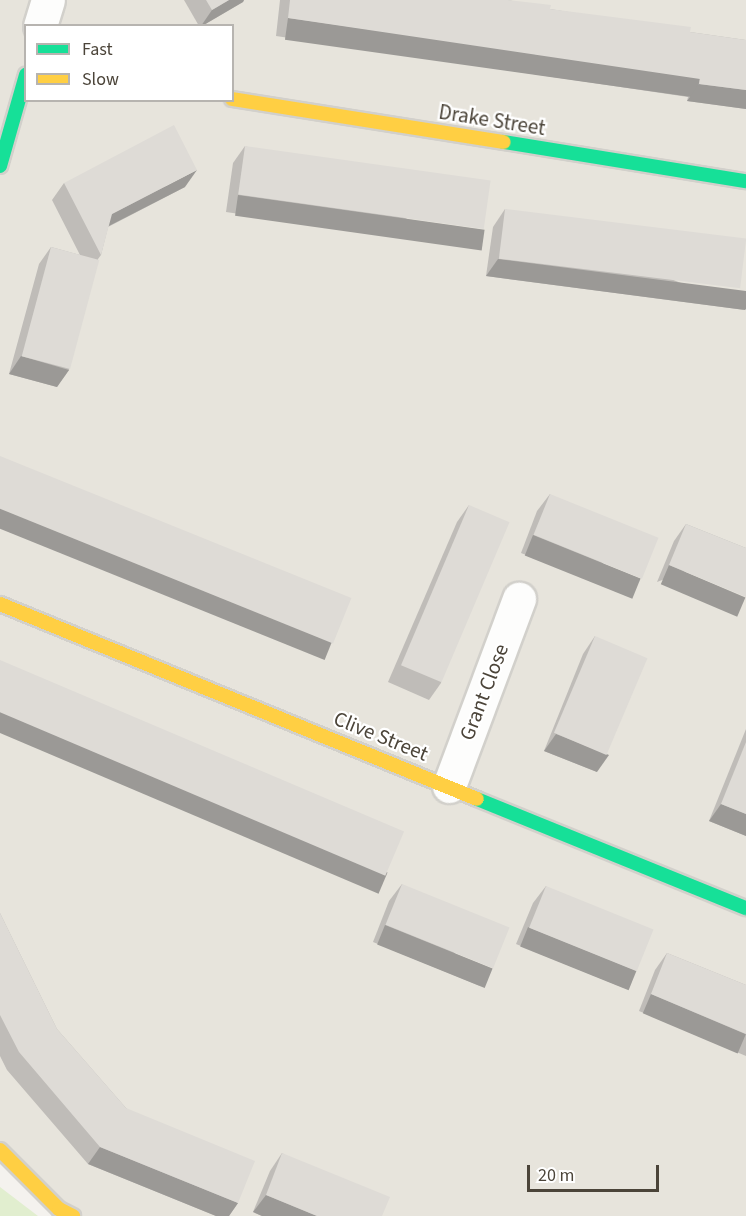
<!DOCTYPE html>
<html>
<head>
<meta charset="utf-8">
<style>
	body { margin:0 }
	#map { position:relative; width:746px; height:1216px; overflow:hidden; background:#f4f2ee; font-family:"Source Sans 3",sans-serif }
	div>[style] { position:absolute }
	.residential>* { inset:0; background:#e7e4dc }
	.green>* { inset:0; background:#e1eecf }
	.roads { filter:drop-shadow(2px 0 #d2d0cb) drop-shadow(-2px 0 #d2d0cb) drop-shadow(0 2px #d2d0cb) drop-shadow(0 -2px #d2d0cb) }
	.street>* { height:33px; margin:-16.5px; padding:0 16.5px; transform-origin:16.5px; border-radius:16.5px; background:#fdfdfc }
	.fast>* { height:14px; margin:-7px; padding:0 7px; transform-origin:7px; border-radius:7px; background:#16e098 }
	.slow>* { height:14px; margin:-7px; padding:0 7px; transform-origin:7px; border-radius:7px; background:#ffcf43 }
	.wall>* { inset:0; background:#bfbcb8 }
	.shaded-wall>* { inset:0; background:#9b9996; transform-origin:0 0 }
	.building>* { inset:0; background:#dedbd6; transform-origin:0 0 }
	span { translate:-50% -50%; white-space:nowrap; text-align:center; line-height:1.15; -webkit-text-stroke:4.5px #fff; paint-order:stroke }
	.street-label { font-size:21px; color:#4b4439 }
	.legend { position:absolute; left:24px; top:24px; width:210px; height:78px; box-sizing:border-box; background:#fff; border:2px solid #b7b4b0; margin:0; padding:8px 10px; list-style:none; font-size:18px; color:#4b4439 }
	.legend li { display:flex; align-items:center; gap:12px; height:30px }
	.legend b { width:30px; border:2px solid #b7b4b0 }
	.scale { position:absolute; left:527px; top:1165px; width:132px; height:27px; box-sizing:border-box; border:3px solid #4b4439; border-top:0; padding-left:8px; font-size:18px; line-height:21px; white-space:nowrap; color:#4b4439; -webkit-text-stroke:4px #fff; paint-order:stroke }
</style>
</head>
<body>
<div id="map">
	<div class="residential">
		<i style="clip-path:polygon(evenodd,0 0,746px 0,746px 1216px,73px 1216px,0 1150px,0 0,26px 26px,232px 26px,232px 100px,26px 100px,26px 26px)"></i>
	</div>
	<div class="green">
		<i style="clip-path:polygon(0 1187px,38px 1216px,0 1216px)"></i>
	</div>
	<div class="roads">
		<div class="street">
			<i style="left:40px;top:26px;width:27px;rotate:-73deg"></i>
			<i style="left:449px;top:786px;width:200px;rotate:-69.5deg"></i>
		</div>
		<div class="fast">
			<i style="left:504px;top:142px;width:245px;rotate:9.2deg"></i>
			<i style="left:0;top:166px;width:95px;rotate:-74.1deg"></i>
			<i style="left:477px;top:799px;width:290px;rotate:22.1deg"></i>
		</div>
		<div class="slow">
			<i style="left:232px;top:99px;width:275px;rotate:9deg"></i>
			<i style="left:0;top:604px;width:515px;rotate:22.23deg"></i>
			<i style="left:0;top:1150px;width:83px;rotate:45deg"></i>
			<i style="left:59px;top:1209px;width:16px;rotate:27deg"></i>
		</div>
	</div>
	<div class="wall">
		<i style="clip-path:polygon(184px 0,244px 0,243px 2px,202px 26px,199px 26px)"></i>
		<i style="clip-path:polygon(280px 0,508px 0,550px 9px,690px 32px,746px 40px,746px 109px,687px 101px,688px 97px,276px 36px)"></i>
		<i style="clip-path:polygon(245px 146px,472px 248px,226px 212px,233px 163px)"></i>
		<i style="clip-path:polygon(64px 183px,185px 187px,108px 227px,101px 255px,98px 259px,69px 370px,57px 387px,9px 374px,39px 264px,51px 247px,80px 255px,52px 200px)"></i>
		<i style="clip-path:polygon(505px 209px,745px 310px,486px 276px,493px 227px)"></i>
		<i style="clip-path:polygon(550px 494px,628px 596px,521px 553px,537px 511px)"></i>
		<i style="clip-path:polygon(469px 505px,441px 683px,429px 700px,388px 682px,457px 522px)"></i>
		<i style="clip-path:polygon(686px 524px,746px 548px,657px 582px,674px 541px)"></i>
		<i style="clip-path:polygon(595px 636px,597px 772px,544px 751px,583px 654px)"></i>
		<i style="clip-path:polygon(746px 729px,746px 836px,709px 821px)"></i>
		<i style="clip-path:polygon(402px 884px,480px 986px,373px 942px,389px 901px)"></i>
		<i style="clip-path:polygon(546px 886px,636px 971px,624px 988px,516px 944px,533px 903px)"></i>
		<i style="clip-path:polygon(0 913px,57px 1029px,126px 1108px,238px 1203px,229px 1216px,216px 1216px,88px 1164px,7px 1070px,0 1056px)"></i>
		<i style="clip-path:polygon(667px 953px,746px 985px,746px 1056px,639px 1011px,655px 970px)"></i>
		<i style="clip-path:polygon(282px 1153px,382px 1216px,262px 1216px,253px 1212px,270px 1171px)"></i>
	</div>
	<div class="shaded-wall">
		<i style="clip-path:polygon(229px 0,244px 0,243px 2px,202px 26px,201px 26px,212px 10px)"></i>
		<i style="left:288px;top:18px;width:416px;height:22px;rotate:8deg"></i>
		<i style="clip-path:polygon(699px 84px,746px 90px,746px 109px,687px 101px)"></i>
		<i style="clip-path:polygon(197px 170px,185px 187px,99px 231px,112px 214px)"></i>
		<i style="left:238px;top:195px;width:249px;height:21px;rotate:8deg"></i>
		<i style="clip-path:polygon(498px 259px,746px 291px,746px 309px,745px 310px,486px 276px)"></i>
		<i style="clip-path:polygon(21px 356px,69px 370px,57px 387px,9px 374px)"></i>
		<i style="left:0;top:505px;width:359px;height:22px;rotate:22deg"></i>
		<i style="left:533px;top:535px;width:116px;height:22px;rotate:22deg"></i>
		<i style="left:669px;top:565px;width:83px;height:21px;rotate:23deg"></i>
		<i style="left:0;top:708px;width:421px;height:23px;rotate:23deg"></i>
		<i style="clip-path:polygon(556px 734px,609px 755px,597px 772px,544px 751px)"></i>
		<i style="clip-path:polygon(721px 804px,746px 814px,746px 836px,709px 821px)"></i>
		<i style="left:385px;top:925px;width:116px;height:21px;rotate:22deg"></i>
		<i style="left:528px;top:927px;width:117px;height:21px;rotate:22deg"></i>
		<i style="left:651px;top:994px;width:103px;height:21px;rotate:23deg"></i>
		<i style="clip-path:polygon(100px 1147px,238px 1203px,229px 1216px,216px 1216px,88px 1164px)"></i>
		<i style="clip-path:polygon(266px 1195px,317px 1216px,262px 1216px,253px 1212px)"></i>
	</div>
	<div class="building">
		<i style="clip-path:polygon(206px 0,229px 0,212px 10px)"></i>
		<i style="clip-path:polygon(290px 0,508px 0,551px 5px,550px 9px,691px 27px,690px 32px,746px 40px,746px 90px,699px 84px,700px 79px,288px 18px)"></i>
		<i style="clip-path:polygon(174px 125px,197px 170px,112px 214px,101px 255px,64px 183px)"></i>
		<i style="left:245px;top:146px;width:248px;height:49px;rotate:8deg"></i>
		<i style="left:505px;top:209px;width:243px;height:50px;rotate:7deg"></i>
		<i style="left:51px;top:247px;width:50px;height:113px;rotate:15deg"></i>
		<i style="left:0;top:456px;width:379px;height:49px;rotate:22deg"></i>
		<i style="left:550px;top:494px;width:117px;height:44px;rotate:22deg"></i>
		<i style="left:469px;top:505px;width:44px;height:174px;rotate:23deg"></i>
		<i style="clip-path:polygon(686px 524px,746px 548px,746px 597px,669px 565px)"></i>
		<i style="left:595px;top:636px;width:57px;height:105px;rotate:23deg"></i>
		<i style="left:0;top:660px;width:439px;height:48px;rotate:23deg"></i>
		<i style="clip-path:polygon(746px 742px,746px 814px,721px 804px)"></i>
		<i style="left:402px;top:884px;width:116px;height:44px;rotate:22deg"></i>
		<i style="left:546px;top:886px;width:116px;height:45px;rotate:22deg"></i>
		<i style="clip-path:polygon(0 913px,57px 1029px,126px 1108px,255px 1161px,238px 1203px,100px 1147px,19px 1052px,0 1015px)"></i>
		<i style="clip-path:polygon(667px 953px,746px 985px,746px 1034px,651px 994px)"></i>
		<i style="clip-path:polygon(282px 1153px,390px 1197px,382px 1216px,317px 1216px,266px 1195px)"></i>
	</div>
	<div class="street-label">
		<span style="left:492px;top:120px;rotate:9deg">Drake Street</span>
		<span style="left:484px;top:692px;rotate:-69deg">Grant Close</span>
		<span style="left:381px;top:736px;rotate:22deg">Clive Street</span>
	</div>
	<ul class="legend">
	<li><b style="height:8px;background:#16e098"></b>Fast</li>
	<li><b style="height:8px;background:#ffcf43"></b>Slow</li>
	</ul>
	<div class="scale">20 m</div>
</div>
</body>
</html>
